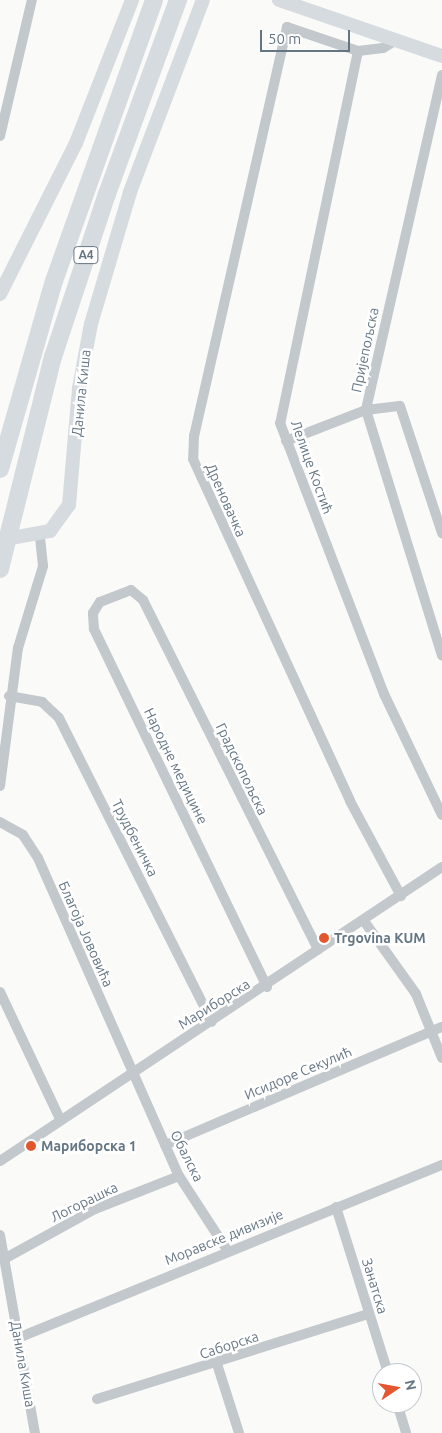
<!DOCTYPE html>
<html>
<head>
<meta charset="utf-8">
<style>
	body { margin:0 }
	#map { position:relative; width:442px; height:1433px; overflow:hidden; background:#fafaf8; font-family:Ubuntu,sans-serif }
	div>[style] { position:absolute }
	.street>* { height:10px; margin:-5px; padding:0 5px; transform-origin:5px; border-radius:5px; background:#c3c8cc }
	.secondary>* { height:14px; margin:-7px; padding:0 7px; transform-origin:7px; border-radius:7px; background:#d6dbdf }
	.highway>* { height:18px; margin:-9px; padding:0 9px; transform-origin:9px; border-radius:9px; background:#d6dbdf }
	.dots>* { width:14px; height:14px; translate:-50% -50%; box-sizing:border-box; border:2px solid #fff; border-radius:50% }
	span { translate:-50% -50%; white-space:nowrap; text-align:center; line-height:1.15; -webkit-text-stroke:5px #fff; paint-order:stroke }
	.shield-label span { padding:1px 4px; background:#fff; border:1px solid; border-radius:4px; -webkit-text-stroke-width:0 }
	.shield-label { font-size:12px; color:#657683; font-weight:700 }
	.street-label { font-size:14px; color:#657683 }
	.poi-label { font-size:14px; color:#657683; font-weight:700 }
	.left { translate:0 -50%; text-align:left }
	.north { position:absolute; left:372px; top:1363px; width:50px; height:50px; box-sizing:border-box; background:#fff; border:1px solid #c1c8cd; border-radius:50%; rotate:78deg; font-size:14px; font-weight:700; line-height:20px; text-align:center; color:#657683 }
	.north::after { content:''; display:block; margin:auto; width:18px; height:22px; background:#e4572e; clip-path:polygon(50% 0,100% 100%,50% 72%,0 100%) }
	.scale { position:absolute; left:260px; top:30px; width:90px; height:22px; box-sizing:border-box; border:2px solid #657683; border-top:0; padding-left:6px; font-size:15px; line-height:18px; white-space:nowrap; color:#657683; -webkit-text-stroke:4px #fff; paint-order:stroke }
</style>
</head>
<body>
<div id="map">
	<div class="street">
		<i style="left:396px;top:40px;width:15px;rotate:148deg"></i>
		<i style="left:383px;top:48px;width:25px;rotate:173deg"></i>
		<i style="left:358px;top:51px;width:75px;rotate:-161.3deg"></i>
		<i style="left:287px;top:27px;width:419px;rotate:102.8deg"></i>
		<i style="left:194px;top:436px;width:23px;rotate:92deg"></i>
		<i style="left:193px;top:459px;width:376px;rotate:65.3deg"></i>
		<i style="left:350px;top:801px;width:108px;rotate:61.8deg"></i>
		<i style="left:358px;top:51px;width:380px;rotate:101.8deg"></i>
		<i style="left:280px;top:423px;width:290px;rotate:69deg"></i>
		<i style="left:384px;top:694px;width:134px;rotate:64.4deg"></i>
		<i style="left:442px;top:75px;width:344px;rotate:102.8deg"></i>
		<i style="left:366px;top:410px;width:257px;rotate:72.8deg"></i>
		<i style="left:0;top:136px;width:140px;rotate:-76.8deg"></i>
		<i style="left:286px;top:441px;width:86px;rotate:-21.2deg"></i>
		<i style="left:366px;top:410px;width:34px;rotate:-7deg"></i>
		<i style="left:400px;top:406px;width:134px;rotate:71.7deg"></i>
		<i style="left:9px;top:696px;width:34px;rotate:10deg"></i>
		<i style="left:42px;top:702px;width:23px;rotate:43deg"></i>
		<i style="left:59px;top:718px;width:340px;rotate:63.3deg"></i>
		<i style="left:0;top:786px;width:139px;rotate:-82.6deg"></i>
		<i style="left:18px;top:648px;width:86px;rotate:-73deg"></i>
		<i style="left:43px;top:566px;width:30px;rotate:-96deg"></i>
		<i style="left:0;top:822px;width:26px;rotate:29deg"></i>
		<i style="left:23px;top:835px;width:27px;rotate:57deg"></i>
		<i style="left:38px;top:858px;width:348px;rotate:66.1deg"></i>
		<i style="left:179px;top:1176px;width:88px;rotate:57deg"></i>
		<i style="left:364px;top:921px;width:90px;rotate:54.5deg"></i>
		<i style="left:416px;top:994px;width:69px;rotate:67.9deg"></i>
		<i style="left:267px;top:987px;width:398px;rotate:-115.8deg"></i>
		<i style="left:94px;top:629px;width:16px;rotate:-94deg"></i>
		<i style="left:93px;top:613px;width:13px;rotate:-58deg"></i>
		<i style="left:100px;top:602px;width:33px;rotate:-21deg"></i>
		<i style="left:131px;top:590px;width:16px;rotate:40deg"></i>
		<i style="left:143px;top:600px;width:391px;rotate:63.4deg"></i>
		<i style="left:0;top:992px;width:140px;rotate:64.7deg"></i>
		<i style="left:165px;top:1145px;width:301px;rotate:-23.1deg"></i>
		<i style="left:0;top:1161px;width:531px;rotate:-33.63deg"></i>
		<i style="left:336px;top:1207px;width:174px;rotate:72.6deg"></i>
		<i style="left:0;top:1235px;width:201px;rotate:80deg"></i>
		<i style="left:4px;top:1259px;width:104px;rotate:-28.8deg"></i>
		<i style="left:95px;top:1209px;width:90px;rotate:-21.4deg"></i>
		<i style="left:18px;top:1338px;width:458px;rotate:-22.2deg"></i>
		<i style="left:217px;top:1364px;width:72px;rotate:72.3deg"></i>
		<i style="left:97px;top:1399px;width:285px;rotate:-17.4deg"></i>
		<i style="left:397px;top:1403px;width:31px;rotate:73deg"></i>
	</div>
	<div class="secondary">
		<i style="left:279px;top:0;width:172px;rotate:19deg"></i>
		<i style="left:0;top:294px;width:169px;rotate:-63.3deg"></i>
		<i style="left:76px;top:143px;width:154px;rotate:-68.6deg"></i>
		<i style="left:0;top:540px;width:51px;rotate:-10.2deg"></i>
		<i style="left:50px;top:531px;width:32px;rotate:-54deg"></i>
		<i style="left:69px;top:505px;width:117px;rotate:-85.1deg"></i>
		<i style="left:79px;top:388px;width:65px;rotate:-79.4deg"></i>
		<i style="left:91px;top:324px;width:138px;rotate:-73.5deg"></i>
		<i style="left:130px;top:192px;width:205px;rotate:-69.2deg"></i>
	</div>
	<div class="highway">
		<i style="left:0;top:469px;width:196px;rotate:-74deg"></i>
		<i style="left:54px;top:281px;width:298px;rotate:-70.4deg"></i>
		<i style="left:0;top:569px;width:219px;rotate:-76deg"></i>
		<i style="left:53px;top:357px;width:172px;rotate:-71.7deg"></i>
		<i style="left:107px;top:194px;width:207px;rotate:-69.9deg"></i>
	</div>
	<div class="dots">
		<i style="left:324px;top:938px;background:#e4572e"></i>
		<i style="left:31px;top:1146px;background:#e4572e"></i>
	</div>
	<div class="shield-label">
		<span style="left:86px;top:255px">A4</span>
	</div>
	<div class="street-label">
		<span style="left:365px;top:350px;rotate:-78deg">Пријепољска</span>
		<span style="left:81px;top:393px;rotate:-84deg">Данила Киша</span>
		<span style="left:312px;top:467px;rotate:70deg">Лелице Костић</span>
		<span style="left:226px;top:500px;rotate:66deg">Дреновачка</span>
		<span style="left:176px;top:766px;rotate:64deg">Народне медицине</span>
		<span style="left:242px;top:769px;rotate:64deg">Градскопољска</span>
		<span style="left:135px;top:838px;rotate:63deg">Трудбеничка</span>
		<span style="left:86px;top:934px;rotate:66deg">Благоја Јововића</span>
		<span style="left:214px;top:1004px;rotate:-32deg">Мариборска</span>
		<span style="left:298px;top:1073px;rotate:-23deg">Исидоре Секулић</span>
		<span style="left:187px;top:1156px;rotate:63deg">Обалска</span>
		<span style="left:84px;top:1202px;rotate:-26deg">Логорашка</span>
		<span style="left:224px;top:1237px;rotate:-22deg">Моравске дивизије</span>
		<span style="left:375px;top:1286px;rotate:73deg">Занатска</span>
		<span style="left:229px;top:1345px;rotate:-18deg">Саборска</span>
		<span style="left:23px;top:1364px;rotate:80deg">Данила Киша</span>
	</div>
	<div class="poi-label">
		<span class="left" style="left:334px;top:938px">Trgovina KUM</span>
		<span class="left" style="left:41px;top:1146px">Мариборска 1</span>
	</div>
	<div class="north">N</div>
	<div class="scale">50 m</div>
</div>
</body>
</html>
